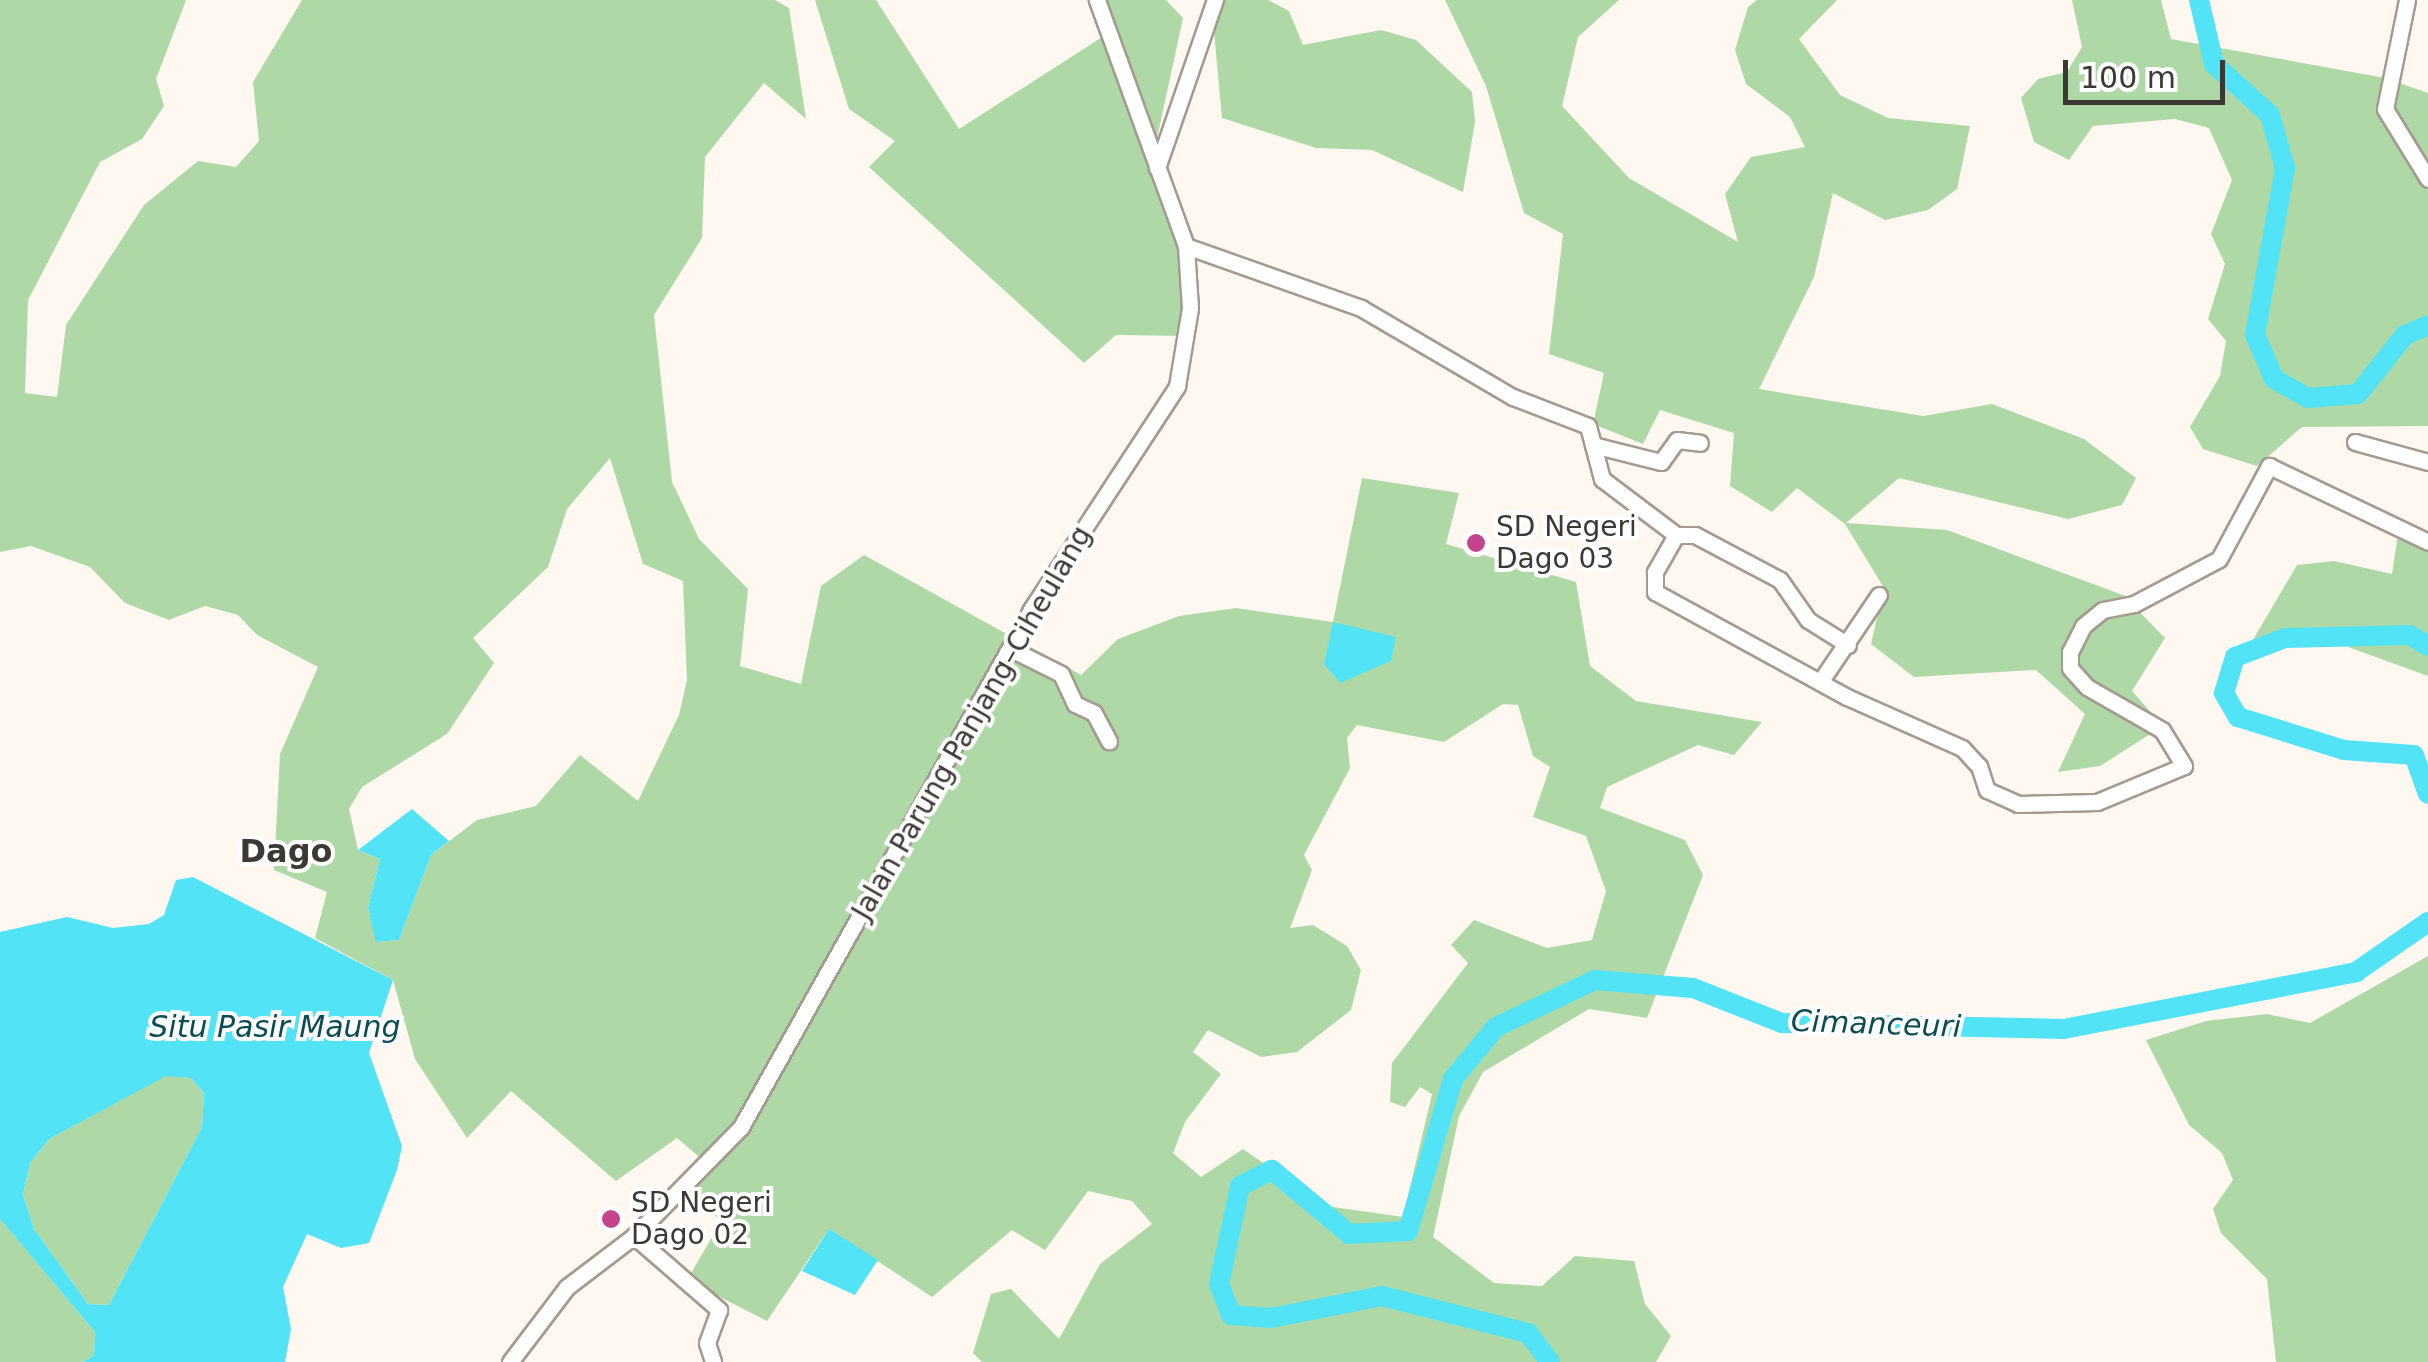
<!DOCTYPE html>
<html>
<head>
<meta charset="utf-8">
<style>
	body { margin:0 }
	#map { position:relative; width:2428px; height:1362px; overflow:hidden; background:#fef8f1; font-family:"DejaVu Sans",sans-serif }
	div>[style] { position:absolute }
	.green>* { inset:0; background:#afd8a7 }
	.water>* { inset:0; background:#52e3f6 }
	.river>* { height:20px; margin:-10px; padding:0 10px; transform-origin:10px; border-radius:10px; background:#52e3f6 }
	.roads { filter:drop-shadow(2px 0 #a49a90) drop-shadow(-2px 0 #a49a90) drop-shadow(0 2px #a49a90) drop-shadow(0 -2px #a49a90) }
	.minor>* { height:15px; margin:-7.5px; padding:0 7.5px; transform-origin:7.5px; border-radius:7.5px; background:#fff }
	.dots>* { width:28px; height:28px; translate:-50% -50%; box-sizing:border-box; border:5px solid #fff; border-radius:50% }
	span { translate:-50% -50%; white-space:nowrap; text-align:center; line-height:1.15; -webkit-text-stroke:8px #fff; paint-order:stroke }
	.poi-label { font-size:28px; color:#3c3834 }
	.left { translate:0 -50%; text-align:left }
	.street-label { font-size:28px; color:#3c3834 }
	.water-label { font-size:30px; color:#0a4c53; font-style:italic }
	.quarter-label { font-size:32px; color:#3c3834; font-weight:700 }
	.scale { position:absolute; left:2063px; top:60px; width:162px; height:45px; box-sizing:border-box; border:5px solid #3c3834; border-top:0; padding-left:12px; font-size:30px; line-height:35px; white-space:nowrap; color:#3c3834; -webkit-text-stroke:8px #fff; paint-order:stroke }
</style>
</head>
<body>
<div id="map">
	<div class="green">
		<i style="clip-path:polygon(evenodd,0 0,186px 0,156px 79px,164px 106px,142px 139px,100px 162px,28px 300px,25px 393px,57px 397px,66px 325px,144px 205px,198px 161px,236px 167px,259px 141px,253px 82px,302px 0,775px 0,789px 8px,806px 119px,764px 83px,705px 157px,702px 238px,654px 315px,672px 482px,699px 539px,748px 589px,740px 666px,801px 684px,821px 586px,864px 555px,1081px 675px,1118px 639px,1179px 616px,1236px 608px,1333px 622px,1362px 478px,1459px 493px,1446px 544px,1576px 582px,1590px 666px,1636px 701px,1762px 722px,1734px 755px,1698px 745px,1607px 787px,1600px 808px,1685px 840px,1703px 875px,1647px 1018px,1589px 1009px,1483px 1072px,1459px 1116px,1433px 1237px,1494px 1283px,1542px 1286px,1575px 1256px,1634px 1261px,1645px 1304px,1671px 1336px,1656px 1362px,982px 1362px,973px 1353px,991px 1294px,1011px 1289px,1059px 1339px,1100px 1264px,1152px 1224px,1132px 1201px,1088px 1191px,1045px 1250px,1012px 1230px,932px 1297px,829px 1229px,767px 1321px,687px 1280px,721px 1222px,685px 1185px,705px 1162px,677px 1138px,616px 1181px,511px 1091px,467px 1138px,415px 1059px,393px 980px,315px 938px,327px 892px,274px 870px,280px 754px,318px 667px,257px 635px,238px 615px,205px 606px,169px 620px,125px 603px,90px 567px,31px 546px,0 552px,0 0,610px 458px,643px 564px,683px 581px,687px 680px,679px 715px,638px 801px,580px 755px,536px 806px,477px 820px,431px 855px,399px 940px,377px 942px,368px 908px,380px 859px,358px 850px,349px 809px,362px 787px,447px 734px,494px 663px,473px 638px,548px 567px,567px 509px,610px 458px,0 0,1503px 704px,1518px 705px,1533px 756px,1550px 767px,1533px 817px,1586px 836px,1606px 891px,1592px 940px,1547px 948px,1474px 920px,1451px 945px,1468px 963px,1392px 1063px,1390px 1102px,1405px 1107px,1420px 1087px,1432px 1094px,1403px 1217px,1326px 1206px,1243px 1149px,1201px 1177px,1173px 1153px,1185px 1122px,1221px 1074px,1193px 1052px,1208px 1030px,1261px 1057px,1297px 1052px,1351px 1010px,1361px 970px,1347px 946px,1313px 925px,1290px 928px,1312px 870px,1304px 855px,1350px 768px,1347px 738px,1357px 725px,1444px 742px,1503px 704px)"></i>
		<i style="clip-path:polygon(815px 0,876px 0,959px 129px,1110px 32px,1095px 0,1166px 0,1183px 18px,1154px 152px,1186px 240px,1186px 336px,1116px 335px,1084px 363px,869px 167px,895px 141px,849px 109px)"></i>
		<i style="clip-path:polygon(1225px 0,1268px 0,1289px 11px,1303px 45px,1381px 30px,1416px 40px,1472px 92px,1475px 122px,1463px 192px,1372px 150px,1316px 148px,1222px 118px,1213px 21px)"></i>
		<i style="clip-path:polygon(1445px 0,1619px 0,1578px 37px,1562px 106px,1629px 178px,1738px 242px,1725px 194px,1751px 157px,1805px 147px,1790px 117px,1746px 84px,1735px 50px,1748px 7px,1757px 0,1837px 0,1799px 39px,1840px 95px,1888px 118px,1970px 126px,1957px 189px,1928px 210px,1885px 220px,1833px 193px,1814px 277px,1759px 389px,1923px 416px,1992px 404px,2084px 439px,2136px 478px,2122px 505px,2068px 519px,1899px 478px,1846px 523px,1947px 530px,2123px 595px,2165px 638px,2132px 691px,2163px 726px,2100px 766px,2058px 772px,2085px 714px,2036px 670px,1914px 677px,1871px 644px,1884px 588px,1845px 524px,1797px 488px,1772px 512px,1730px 486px,1734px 433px,1660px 410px,1643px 444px,1593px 424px,1604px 373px,1549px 354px,1563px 234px,1524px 213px,1486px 86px)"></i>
		<i style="clip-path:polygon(2072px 0,2161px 0,2171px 39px,2385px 78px,2428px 93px,2428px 426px,2302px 427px,2257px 466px,2203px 449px,2190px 427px,2220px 376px,2226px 341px,2208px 319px,2225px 264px,2211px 234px,2232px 180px,2209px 128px,2175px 119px,2093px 126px,2069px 160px,2034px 142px,2021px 98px,2038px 79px,2067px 72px,2082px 47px)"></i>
		<i style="clip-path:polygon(2398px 534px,2428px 540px,2428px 676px,2337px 643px,2247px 650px,2297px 565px,2334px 561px,2392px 574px)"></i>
		<i style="clip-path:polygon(2428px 956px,2428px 1362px,2276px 1362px,2267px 1279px,2221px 1233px,2213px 1209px,2233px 1180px,2222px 1153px,2189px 1125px,2146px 1040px,2206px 1021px,2267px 1014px,2310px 1023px)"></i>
		<i style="clip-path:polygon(166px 1075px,191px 1078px,204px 1093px,202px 1127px,109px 1305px,88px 1304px,34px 1229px,23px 1195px,30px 1163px,49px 1139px)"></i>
		<i style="clip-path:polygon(0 1219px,95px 1332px,94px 1355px,83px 1362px,0 1362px)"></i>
	</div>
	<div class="water">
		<i style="clip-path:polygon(1333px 622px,1396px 637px,1391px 661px,1340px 683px,1324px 664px)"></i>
		<i style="clip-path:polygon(412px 809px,449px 841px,431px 855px,399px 940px,376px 942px,368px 908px,380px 859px,358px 850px)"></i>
		<i style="clip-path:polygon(evenodd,193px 877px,393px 980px,369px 1053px,402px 1146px,397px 1170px,369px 1243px,341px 1248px,307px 1234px,283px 1287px,291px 1329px,285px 1362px,83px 1362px,94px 1355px,95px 1332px,0 1219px,0 932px,67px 917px,113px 928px,149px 924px,164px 915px,176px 880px,193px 877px,166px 1076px,191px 1078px,204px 1093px,202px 1127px,109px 1305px,88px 1304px,34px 1229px,23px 1195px,30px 1163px,49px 1139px,166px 1076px)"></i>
		<i style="clip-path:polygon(829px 1229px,878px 1260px,855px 1295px,802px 1271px)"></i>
	</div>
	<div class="river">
		<i style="left:2199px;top:0;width:66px;rotate:76.8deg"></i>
		<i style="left:2214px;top:64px;width:76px;rotate:42.3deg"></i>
		<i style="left:2270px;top:115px;width:55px;rotate:74.2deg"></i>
		<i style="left:2285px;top:168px;width:170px;rotate:100.2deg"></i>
		<i style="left:2255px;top:335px;width:48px;rotate:66.6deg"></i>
		<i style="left:2274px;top:379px;width:39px;rotate:29deg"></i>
		<i style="left:2308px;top:398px;width:50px;rotate:-4.6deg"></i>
		<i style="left:2358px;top:394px;width:75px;rotate:-51.5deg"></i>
		<i style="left:2405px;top:335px;width:25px;rotate:-23deg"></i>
		<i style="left:2428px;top:646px;width:21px;rotate:-149deg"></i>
		<i style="left:2410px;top:635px;width:125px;rotate:178.6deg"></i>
		<i style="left:2285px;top:638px;width:53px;rotate:159.2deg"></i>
		<i style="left:2235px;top:657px;width:38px;rotate:107deg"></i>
		<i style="left:2224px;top:693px;width:28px;rotate:60deg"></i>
		<i style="left:2238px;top:717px;width:111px;rotate:17.3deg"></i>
		<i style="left:2344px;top:750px;width:70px;rotate:4.1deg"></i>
		<i style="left:2414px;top:755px;width:41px;rotate:70.3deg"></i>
		<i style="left:1550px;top:1362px;width:36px;rotate:-127deg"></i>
		<i style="left:1528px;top:1333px;width:151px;rotate:-165.8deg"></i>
		<i style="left:1382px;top:1296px;width:113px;rotate:168.8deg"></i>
		<i style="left:1271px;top:1318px;width:40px;rotate:-175.7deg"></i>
		<i style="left:1231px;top:1315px;width:33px;rotate:-111deg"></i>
		<i style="left:1219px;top:1284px;width:100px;rotate:-77.9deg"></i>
		<i style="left:1240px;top:1186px;width:36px;rotate:-27deg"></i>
		<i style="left:1272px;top:1170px;width:100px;rotate:39.7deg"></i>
		<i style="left:1349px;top:1234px;width:59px;rotate:-2.9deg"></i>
		<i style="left:1408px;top:1231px;width:159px;rotate:-73.5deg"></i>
		<i style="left:1453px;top:1079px;width:67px;rotate:-50.4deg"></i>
		<i style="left:1496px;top:1027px;width:110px;rotate:-25.4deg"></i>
		<i style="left:1595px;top:980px;width:98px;rotate:4.7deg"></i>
		<i style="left:1693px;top:988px;width:96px;rotate:21.5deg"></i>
		<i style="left:1782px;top:1023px;width:282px;rotate:1.2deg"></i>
		<i style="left:2064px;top:1029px;width:298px;rotate:-11deg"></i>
		<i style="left:2356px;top:972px;width:88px;rotate:-34.8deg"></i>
	</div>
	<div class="roads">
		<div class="minor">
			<i style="left:2407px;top:0;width:111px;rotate:101.4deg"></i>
			<i style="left:2385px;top:109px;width:82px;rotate:58.4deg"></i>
			<i style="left:1157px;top:168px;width:178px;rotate:-71deg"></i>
			<i style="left:1186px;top:246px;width:186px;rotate:19.5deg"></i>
			<i style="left:1361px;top:308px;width:176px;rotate:30.4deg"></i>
			<i style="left:1513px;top:397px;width:80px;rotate:21.1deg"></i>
			<i style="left:1588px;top:426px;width:55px;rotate:75.2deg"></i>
			<i style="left:1602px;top:479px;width:93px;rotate:37.1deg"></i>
			<i style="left:1676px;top:535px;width:43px;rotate:119.6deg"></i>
			<i style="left:1655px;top:572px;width:20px;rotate:90deg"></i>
			<i style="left:1655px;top:592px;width:219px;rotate:28.7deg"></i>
			<i style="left:1847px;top:697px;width:126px;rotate:23.9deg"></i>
			<i style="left:1962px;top:748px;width:25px;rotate:47deg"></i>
			<i style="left:1979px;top:766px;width:25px;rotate:72deg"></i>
			<i style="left:1987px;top:790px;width:34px;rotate:24deg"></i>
			<i style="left:2018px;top:804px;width:79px;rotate:-1.5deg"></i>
			<i style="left:2097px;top:802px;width:94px;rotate:-22.5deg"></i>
			<i style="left:2184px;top:766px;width:42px;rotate:-121.4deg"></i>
			<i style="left:2162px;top:730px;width:86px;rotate:-150.2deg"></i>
			<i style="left:2087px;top:687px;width:25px;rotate:-132deg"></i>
			<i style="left:2070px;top:668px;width:16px;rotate:-90deg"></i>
			<i style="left:2070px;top:652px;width:29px;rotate:-63deg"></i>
			<i style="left:2083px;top:626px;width:26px;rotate:-39deg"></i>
			<i style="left:2103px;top:610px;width:32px;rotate:-11deg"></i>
			<i style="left:2134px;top:604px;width:96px;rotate:-27.9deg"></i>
			<i style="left:2219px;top:559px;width:106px;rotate:-61.7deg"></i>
			<i style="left:2269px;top:466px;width:176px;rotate:25.5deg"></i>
			<i style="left:2355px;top:442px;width:76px;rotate:15.3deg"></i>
			<i style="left:1593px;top:445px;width:70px;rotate:14deg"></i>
			<i style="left:1661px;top:462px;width:27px;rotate:-54deg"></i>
			<i style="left:1677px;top:440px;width:23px;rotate:7deg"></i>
			<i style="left:1676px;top:535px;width:19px"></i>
			<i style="left:1695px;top:535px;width:96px;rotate:27.9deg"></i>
			<i style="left:1780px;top:580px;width:49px;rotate:55deg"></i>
			<i style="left:1808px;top:620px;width:47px;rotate:32deg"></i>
			<i style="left:1011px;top:649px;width:56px;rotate:26.6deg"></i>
			<i style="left:1061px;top:674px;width:33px;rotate:65deg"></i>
			<i style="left:1075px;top:704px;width:21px;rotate:25deg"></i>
			<i style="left:1094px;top:713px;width:32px;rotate:62deg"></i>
			<i style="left:1820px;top:682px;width:105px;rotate:-55.9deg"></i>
			<i style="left:634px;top:1236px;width:113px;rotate:41deg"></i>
			<i style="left:719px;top:1310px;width:35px;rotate:110deg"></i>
			<i style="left:707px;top:1343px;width:20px;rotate:72deg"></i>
			<i style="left:510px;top:1362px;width:94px;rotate:-52.8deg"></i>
			<i style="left:567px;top:1287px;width:84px;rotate:-37.3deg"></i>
			<i style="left:634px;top:1236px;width:153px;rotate:-45.5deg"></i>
			<i style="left:741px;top:1127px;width:595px;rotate:-60.72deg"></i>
			<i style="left:1032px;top:608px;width:265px;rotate:-56.8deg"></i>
			<i style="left:1177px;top:386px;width:79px;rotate:-80.5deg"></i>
			<i style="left:1190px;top:308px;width:62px;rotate:-93.7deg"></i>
			<i style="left:1186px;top:246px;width:262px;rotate:-109.9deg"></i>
		</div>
	</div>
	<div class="dots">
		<i style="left:1476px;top:543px;background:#c5448e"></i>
		<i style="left:611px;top:1219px;background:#c5448e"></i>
	</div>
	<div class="poi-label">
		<span class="left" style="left:1496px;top:543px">SD Negeri<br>Dago 03</span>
		<span class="left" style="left:631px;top:1219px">SD Negeri<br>Dago 02</span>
	</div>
	<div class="street-label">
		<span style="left:972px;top:723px;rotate:-60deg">Jalan Parung Panjang–Ciheulang</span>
	</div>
	<div class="water-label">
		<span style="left:1876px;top:1024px;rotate:2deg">Cimanceuri</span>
		<span style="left:275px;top:1027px">Situ Pasir Maung</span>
	</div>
	<div class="quarter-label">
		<span style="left:286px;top:851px">Dago</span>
	</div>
	<div class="scale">100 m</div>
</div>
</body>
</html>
